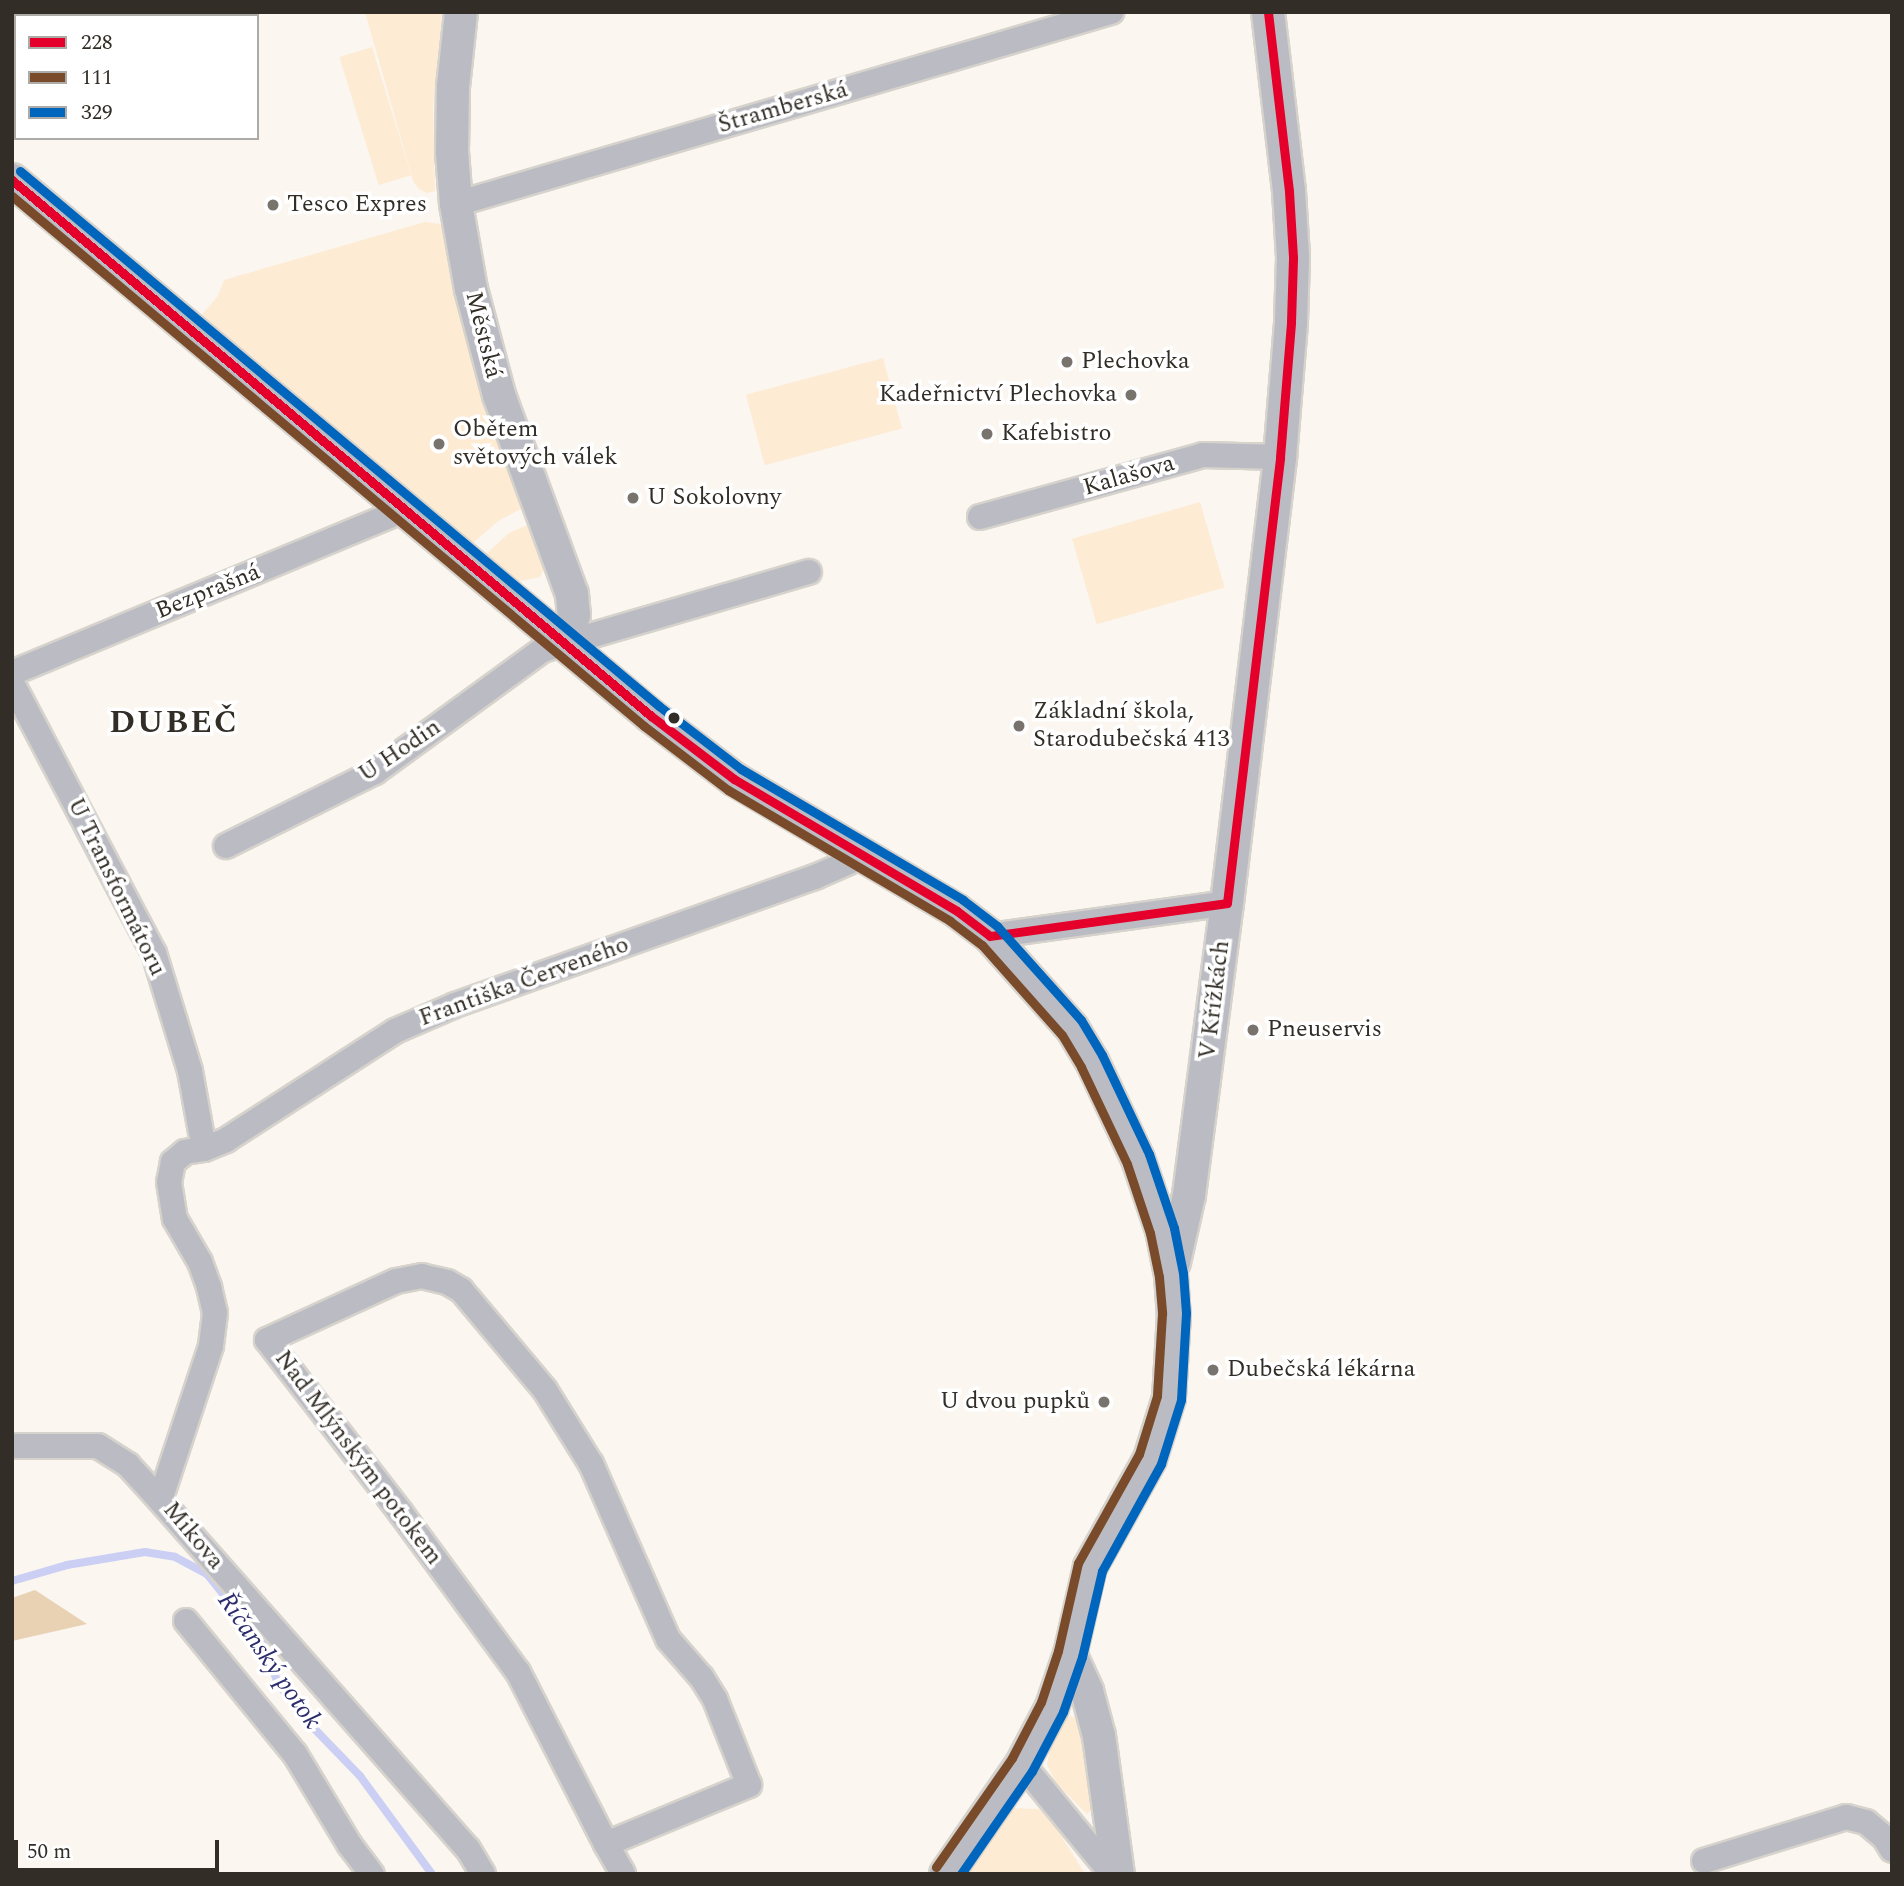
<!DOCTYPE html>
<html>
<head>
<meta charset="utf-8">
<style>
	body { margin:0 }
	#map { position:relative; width:1904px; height:1886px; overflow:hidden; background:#fbf6f0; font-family:Spectral,serif }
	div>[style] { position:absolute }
	.green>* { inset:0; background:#fdebd4; transform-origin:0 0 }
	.forest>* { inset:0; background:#e9d1b3 }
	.stream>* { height:8px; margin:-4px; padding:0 4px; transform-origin:4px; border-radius:4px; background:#cbcff4 }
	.roads { filter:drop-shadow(2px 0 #d6d2cc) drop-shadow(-2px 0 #d6d2cc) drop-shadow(0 2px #d6d2cc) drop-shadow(0 -2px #d6d2cc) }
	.minor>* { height:24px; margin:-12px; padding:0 12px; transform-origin:12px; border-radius:12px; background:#bbbcc3 }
	.tertiary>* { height:32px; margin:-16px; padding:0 16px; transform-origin:16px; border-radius:16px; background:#bbbcc3 }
	.bus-1>* { height:9px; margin:-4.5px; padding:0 4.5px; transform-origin:4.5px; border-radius:4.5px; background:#e4002b }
	.bus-2>* { height:9px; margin:-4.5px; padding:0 4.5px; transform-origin:4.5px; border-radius:4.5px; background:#7a4b2a }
	.bus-3>* { height:9px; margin:-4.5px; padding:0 4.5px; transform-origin:4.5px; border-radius:4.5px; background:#0065bd }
	.dots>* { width:19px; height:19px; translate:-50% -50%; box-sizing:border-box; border:4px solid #fff; border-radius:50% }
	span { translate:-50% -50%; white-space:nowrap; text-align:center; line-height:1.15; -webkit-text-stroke:7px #fff; paint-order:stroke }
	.street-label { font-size:24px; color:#322d26 }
	.poi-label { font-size:24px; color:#322d26 }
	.left { translate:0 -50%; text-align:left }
	.right { translate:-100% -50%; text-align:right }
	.water-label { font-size:26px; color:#2d2d6e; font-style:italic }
	.district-label { font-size:32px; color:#322d26; font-weight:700; letter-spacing:2px }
	.frame { position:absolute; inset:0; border:14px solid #322d26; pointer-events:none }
	.legend { position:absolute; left:14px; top:14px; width:245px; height:126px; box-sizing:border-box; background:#fff; border:2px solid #adaba8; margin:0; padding:9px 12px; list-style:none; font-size:21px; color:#322d26 }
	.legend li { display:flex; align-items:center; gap:14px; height:35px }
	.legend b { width:35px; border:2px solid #adaba8 }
	.scale { position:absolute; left:14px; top:1840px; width:205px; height:32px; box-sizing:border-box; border:4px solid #322d26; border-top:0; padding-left:9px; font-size:21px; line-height:24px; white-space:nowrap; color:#322d26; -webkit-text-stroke:5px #fff; paint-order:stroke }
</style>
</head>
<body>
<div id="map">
	<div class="green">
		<i style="clip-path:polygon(365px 12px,442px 12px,433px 107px,435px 191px,427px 193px,419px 189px,413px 181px)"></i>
		<i style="left:372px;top:47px;width:134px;height:34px;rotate:73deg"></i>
		<i style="clip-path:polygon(425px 222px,440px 224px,447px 231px,525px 507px,498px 521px,473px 543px,199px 318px,218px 296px,224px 280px)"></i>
		<i style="left:883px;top:358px;width:73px;height:142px;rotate:75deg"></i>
		<i style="left:1200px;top:502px;width:89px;height:133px;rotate:74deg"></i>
		<i style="clip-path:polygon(532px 523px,546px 565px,540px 577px,515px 582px,485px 555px,509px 533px)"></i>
		<i style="clip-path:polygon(1065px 1714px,1078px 1719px,1096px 1806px,1087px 1814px,1056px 1783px,1047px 1764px,1053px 1734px)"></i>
		<i style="clip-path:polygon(1012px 1808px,1039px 1809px,1055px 1826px,1085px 1874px,965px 1874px)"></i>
	</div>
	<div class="forest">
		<i style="clip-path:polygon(35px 1590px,87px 1624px,12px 1641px,12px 1598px)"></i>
	</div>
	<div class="stream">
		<i style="left:12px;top:1581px;width:57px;rotate:-16.2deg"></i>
		<i style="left:67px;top:1565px;width:79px;rotate:-9.5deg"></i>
		<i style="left:145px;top:1552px;width:30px;rotate:9deg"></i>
		<i style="left:175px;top:1557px;width:36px;rotate:28deg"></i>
		<i style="left:207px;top:1574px;width:90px;rotate:51.3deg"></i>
		<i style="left:263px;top:1644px;width:42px;rotate:69deg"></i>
		<i style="left:278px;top:1683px;width:44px;rotate:53.4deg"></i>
		<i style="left:304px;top:1718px;width:81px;rotate:46deg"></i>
		<i style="left:360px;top:1776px;width:122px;rotate:53.7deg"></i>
	</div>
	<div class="roads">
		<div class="minor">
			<i style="left:456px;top:204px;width:683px;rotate:-16.34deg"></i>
			<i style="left:980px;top:517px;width:231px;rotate:-15.5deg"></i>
			<i style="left:1203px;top:455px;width:77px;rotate:1.5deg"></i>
			<i style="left:12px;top:673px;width:425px;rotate:-22.6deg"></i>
			<i style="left:12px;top:683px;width:305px;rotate:62.3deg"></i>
			<i style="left:154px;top:953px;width:123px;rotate:73deg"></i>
			<i style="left:190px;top:1071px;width:79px;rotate:79.8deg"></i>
			<i style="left:204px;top:1149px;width:19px;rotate:171deg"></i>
			<i style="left:185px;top:1152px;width:16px;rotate:140deg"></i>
			<i style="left:173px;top:1162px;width:20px;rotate:101deg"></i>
			<i style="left:169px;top:1182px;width:37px;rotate:81deg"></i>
			<i style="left:175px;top:1219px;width:50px;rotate:59.8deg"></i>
			<i style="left:200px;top:1262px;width:27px;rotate:70deg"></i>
			<i style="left:209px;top:1287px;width:27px;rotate:77deg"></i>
			<i style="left:215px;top:1313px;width:33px;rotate:97deg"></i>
			<i style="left:211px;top:1346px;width:162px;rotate:108.3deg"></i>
			<i style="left:160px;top:1500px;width:465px;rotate:48.6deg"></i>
			<i style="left:468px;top:1849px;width:29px;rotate:59deg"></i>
			<i style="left:226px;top:846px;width:166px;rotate:-26.4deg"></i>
			<i style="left:375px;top:772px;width:207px;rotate:-36.1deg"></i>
			<i style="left:542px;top:650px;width:278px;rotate:-16.3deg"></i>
			<i style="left:990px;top:936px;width:239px;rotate:-7.9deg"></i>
			<i style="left:204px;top:1149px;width:24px;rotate:-22deg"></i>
			<i style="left:226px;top:1140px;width:201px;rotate:-32.8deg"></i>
			<i style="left:395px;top:1031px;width:65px;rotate:-23.4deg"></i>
			<i style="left:455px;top:1005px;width:382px;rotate:-19.6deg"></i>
			<i style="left:815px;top:877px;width:52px;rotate:-23.6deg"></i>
			<i style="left:12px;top:1446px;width:86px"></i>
			<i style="left:98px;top:1446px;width:36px;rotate:32deg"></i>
			<i style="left:128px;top:1465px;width:47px;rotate:47.6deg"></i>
			<i style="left:186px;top:1621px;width:172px;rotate:50.7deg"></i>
			<i style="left:295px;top:1754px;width:105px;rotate:59deg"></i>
			<i style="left:349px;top:1844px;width:38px;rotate:53deg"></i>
			<i style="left:1022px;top:1764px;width:142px;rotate:50.7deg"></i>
			<i style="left:606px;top:1844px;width:155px;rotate:-22.4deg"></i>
			<i style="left:749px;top:1785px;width:92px;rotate:-111.6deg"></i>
			<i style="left:715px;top:1699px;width:26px;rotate:-122deg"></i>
			<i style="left:701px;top:1677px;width:50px;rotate:-131deg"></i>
			<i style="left:668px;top:1639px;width:191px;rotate:-113.7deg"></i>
			<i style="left:591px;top:1464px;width:87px;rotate:-121.9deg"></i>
			<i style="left:545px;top:1390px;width:131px;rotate:-130deg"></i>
			<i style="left:461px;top:1290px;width:16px;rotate:-150deg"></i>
			<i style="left:447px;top:1282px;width:26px;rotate:-167deg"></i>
			<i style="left:422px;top:1276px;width:26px;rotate:169deg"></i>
			<i style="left:396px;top:1281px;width:142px;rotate:155.4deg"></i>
			<i style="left:267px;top:1340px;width:219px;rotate:52.2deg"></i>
			<i style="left:401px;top:1513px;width:197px;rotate:53.7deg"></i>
			<i style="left:518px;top:1672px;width:193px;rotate:62.9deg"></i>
			<i style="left:606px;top:1844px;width:34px;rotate:60deg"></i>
			<i style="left:1704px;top:1861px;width:149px;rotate:-17.2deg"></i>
			<i style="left:1846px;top:1817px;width:21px;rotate:14deg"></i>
			<i style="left:1866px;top:1822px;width:23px;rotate:40deg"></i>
			<i style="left:1884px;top:1837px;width:15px;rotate:58deg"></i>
		</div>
		<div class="tertiary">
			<i style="left:461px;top:12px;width:75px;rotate:96.1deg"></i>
			<i style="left:453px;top:87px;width:65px;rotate:90.9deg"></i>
			<i style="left:452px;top:152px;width:52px;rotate:85.6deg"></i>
			<i style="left:456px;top:204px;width:86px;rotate:80deg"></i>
			<i style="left:471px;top:289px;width:110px;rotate:75.2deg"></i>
			<i style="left:499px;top:395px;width:212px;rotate:69.9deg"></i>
			<i style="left:572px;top:594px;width:21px;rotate:85deg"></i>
			<i style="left:574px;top:615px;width:30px;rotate:105deg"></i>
			<i style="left:12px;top:180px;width:834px;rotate:39.99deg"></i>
			<i style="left:651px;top:716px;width:104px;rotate:37.2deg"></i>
			<i style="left:734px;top:779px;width:259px;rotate:30.6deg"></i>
			<i style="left:957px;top:911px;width:41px;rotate:37.1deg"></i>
			<i style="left:990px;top:936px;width:123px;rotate:48.3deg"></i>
			<i style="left:1072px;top:1028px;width:39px;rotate:59deg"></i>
			<i style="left:1092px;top:1061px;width:108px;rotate:64.9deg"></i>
			<i style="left:1138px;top:1159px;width:75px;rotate:71.3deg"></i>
			<i style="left:1162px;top:1230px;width:46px;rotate:78.7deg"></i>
			<i style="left:1171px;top:1275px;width:39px;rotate:86deg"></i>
			<i style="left:1174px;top:1314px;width:84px;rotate:93.4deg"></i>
			<i style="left:1169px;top:1398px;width:64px;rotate:107.3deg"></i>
			<i style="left:1150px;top:1459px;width:124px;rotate:119.1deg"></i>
			<i style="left:1090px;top:1567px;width:89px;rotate:102.9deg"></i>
			<i style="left:1070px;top:1654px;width:56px;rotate:108.8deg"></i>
			<i style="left:1052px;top:1707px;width:64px;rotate:117.8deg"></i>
			<i style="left:1022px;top:1764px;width:134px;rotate:124.6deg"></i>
			<i style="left:1174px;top:1262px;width:69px;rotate:-77.4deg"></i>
			<i style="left:1189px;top:1195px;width:294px;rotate:-82.6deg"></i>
			<i style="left:1227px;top:903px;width:449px;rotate:-83.2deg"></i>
			<i style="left:1280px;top:457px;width:135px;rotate:-85.3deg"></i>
			<i style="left:1291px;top:322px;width:65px;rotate:-88.2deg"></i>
			<i style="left:1293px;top:257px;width:66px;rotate:-93.5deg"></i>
			<i style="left:1289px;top:191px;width:180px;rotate:-96.7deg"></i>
			<i style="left:1070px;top:1654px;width:41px;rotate:65.3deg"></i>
			<i style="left:1087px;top:1691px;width:47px;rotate:75.1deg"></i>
			<i style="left:1099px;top:1736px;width:139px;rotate:82.2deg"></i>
		</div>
	</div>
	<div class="bus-1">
		<i style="left:12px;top:180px;width:834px;rotate:39.99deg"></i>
		<i style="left:651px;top:716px;width:104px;rotate:37.2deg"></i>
		<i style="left:734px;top:779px;width:259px;rotate:30.6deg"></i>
		<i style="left:957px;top:911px;width:41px;rotate:37.1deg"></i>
		<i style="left:1227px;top:903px;width:449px;rotate:-83.2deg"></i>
		<i style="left:1280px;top:457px;width:135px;rotate:-85.3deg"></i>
		<i style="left:1291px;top:322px;width:65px;rotate:-88.2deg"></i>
		<i style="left:1293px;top:257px;width:66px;rotate:-93.5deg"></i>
		<i style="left:1289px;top:191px;width:180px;rotate:-96.7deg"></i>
		<i style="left:990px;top:936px;width:239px;rotate:-7.9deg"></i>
	</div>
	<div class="bus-2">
		<i style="left:12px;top:196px;width:825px;rotate:39.98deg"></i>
		<i style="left:644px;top:726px;width:106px;rotate:37.3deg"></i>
		<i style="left:728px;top:790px;width:258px;rotate:30.5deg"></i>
		<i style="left:950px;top:921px;width:40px;rotate:37deg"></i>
		<i style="left:982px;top:945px;width:120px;rotate:48.4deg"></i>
		<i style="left:1062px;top:1035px;width:37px;rotate:59deg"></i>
		<i style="left:1081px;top:1067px;width:107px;rotate:64.6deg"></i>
		<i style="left:1127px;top:1164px;width:73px;rotate:71.6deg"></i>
		<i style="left:1150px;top:1233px;width:45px;rotate:78.4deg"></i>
		<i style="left:1159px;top:1277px;width:37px;rotate:85deg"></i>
		<i style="left:1162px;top:1314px;width:82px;rotate:93.5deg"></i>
		<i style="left:1157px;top:1396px;width:61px;rotate:107.2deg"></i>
		<i style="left:1139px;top:1454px;width:125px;rotate:119.2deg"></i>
		<i style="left:1078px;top:1563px;width:90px;rotate:102.8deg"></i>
		<i style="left:1058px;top:1651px;width:54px;rotate:108.4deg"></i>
		<i style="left:1041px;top:1702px;width:63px;rotate:117.4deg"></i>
		<i style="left:1012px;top:1758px;width:133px;rotate:124.9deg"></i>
	</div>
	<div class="bus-3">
		<i style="left:20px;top:171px;width:833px;rotate:39.94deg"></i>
		<i style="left:659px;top:706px;width:103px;rotate:37.5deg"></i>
		<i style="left:741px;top:769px;width:258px;rotate:30.5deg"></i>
		<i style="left:963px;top:900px;width:43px;rotate:37.4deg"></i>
		<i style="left:997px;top:926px;width:126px;rotate:48.2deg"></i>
		<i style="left:1081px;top:1020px;width:41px;rotate:59deg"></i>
		<i style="left:1102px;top:1055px;width:110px;rotate:64.6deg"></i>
		<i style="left:1149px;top:1154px;width:78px;rotate:71.3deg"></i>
		<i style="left:1174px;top:1228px;width:46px;rotate:78.7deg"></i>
		<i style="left:1183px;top:1273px;width:40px;rotate:85.7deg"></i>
		<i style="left:1186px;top:1313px;width:87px;rotate:93.3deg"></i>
		<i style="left:1181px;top:1400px;width:67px;rotate:107.4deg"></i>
		<i style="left:1161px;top:1464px;width:122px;rotate:118.9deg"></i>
		<i style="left:1102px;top:1571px;width:88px;rotate:103.1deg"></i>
		<i style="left:1082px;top:1657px;width:58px;rotate:109.1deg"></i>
		<i style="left:1063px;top:1712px;width:67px;rotate:117.7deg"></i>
		<i style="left:1032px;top:1771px;width:125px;rotate:124.6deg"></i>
	</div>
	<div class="dots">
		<i style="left:273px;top:205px;background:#78736d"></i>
		<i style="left:1067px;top:362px;background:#78736d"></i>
		<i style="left:1131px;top:395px;background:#78736d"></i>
		<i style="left:987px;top:434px;background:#78736d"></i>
		<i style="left:439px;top:444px;background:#78736d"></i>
		<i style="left:633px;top:498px;background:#78736d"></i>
		<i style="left:674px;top:718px;background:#322d26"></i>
		<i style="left:1019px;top:726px;background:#78736d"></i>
		<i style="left:1253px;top:1030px;background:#78736d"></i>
		<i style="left:1213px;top:1370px;background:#78736d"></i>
		<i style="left:1104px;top:1402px;background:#78736d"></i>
	</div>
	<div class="street-label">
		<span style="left:783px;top:108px;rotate:-16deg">Štramberská</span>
		<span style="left:483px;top:335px;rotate:76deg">Městská</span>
		<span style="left:1129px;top:476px;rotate:-16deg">Kalašova</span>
		<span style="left:208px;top:592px;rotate:-22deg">Bezprašná</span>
		<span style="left:400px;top:751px;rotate:-34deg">U Hodin</span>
		<span style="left:116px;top:887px;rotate:64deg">U Transformátoru</span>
		<span style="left:524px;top:982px;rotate:-20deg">Františka Červeného</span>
		<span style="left:1215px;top:1000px;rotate:-83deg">V Křížkách</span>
		<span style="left:358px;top:1458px;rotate:53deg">Nad Mlýnským potokem</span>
		<span style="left:193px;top:1536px;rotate:50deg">Mikova</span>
	</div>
	<div class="poi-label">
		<span class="left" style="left:287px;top:205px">Tesco Expres</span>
		<span class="left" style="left:1081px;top:362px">Plechovka</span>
		<span class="right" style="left:1117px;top:395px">Kadeřnictví Plechovka</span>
		<span class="left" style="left:453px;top:444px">Obětem<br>světových válek</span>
		<span class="left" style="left:1001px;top:434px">Kafebistro</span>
		<span class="left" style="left:647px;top:498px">U Sokolovny</span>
		<span class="left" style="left:1033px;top:726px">Základní škola,<br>Starodubečská 413</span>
		<span class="left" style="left:1267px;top:1030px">Pneuservis</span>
		<span class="left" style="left:1227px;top:1370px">Dubečská lékárna</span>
		<span class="right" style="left:1090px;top:1402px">U dvou pupků</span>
	</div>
	<div class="water-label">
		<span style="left:269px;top:1661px;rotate:55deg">Říčanský potok</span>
	</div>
	<div class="district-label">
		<span style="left:174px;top:723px">DUBEČ</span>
	</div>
	<div class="frame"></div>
	<ul class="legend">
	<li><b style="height:9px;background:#e4002b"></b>228</li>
	<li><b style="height:9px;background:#7a4b2a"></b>111</li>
	<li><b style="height:9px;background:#0065bd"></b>329</li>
	</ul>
	<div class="scale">50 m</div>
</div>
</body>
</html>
